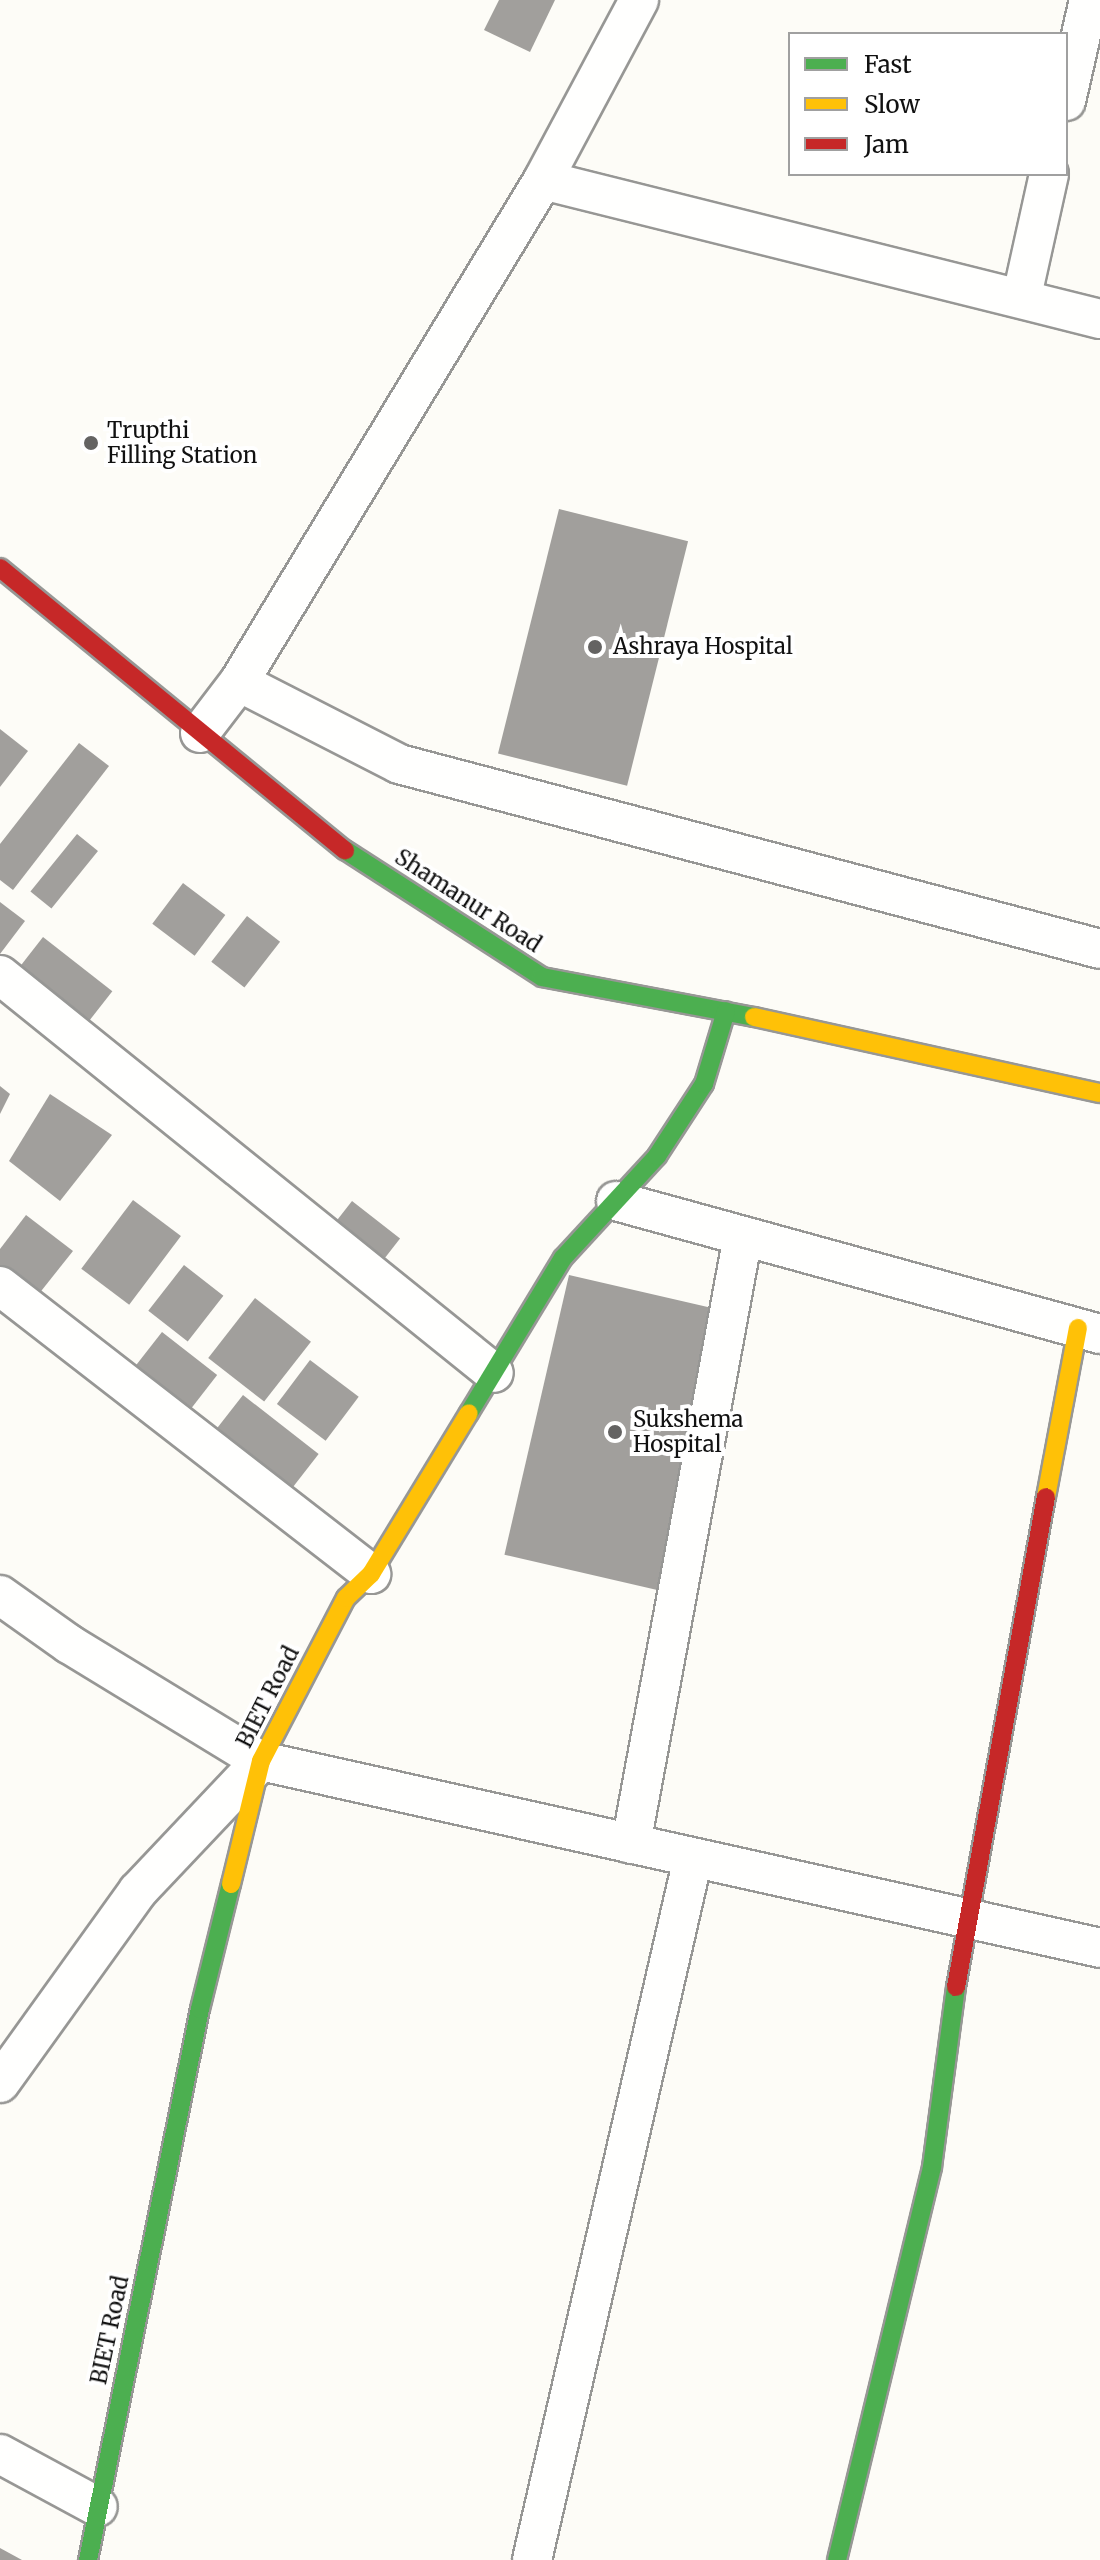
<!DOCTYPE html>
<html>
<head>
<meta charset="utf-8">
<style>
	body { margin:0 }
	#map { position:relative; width:1100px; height:2560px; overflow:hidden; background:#fdfcf7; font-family:Merriweather,serif }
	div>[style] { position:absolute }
	.building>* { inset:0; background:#a19f9c; transform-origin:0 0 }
	.roads { filter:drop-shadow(2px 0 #979795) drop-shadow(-2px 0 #979795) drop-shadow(0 2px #979795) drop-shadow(0 -2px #979795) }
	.street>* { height:38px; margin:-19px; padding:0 19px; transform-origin:19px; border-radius:19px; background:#fffffe }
	.fast>* { height:18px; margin:-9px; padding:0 9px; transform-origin:9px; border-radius:9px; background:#4caf50 }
	.slow>* { height:18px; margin:-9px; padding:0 9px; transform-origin:9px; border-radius:9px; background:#ffc107 }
	.jam>* { height:18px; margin:-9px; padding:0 9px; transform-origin:9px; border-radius:9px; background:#c62828 }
	.dots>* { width:22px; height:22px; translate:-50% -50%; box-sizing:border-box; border:4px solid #fff; border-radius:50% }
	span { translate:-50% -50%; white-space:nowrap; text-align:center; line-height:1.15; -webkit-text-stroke:8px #fff; paint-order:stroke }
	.poi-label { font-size:22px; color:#111 }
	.left { translate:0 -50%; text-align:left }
	.street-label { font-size:22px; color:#111 }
	.legend { position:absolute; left:788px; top:32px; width:280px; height:144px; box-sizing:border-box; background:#fff; border:2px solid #a0a0a0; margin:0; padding:10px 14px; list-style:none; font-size:24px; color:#111 }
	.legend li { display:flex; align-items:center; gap:16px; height:40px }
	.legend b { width:40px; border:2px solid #a0a0a0 }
</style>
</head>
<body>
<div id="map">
	<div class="building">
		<i style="clip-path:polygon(499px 0,555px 0,530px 52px,484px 30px)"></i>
		<i style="left:559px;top:509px;width:133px;height:252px;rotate:14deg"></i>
		<i style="clip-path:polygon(0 729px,28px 751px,0 787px)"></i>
		<i style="clip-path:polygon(79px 743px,109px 766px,13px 890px,0 880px,0 844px)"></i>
		<i style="left:77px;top:834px;width:27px;height:74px;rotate:39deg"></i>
		<i style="left:183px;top:883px;width:53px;height:51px;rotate:37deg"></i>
		<i style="clip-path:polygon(0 902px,25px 921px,0 954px)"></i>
		<i style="left:247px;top:916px;width:42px;height:58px;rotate:38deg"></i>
		<i style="left:43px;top:937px;width:88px;height:57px;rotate:38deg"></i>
		<i style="clip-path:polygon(0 1086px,10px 1094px,0 1114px)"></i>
		<i style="clip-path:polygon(50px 1094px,112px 1135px,60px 1201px,9px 1161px)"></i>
		<i style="left:133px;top:1200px;width:60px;height:86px;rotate:37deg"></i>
		<i style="left:352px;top:1201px;width:61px;height:65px;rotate:38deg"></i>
		<i style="clip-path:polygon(26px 1215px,73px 1251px,38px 1295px,0 1265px,0 1249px)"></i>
		<i style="left:184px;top:1265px;width:50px;height:58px;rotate:38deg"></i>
		<i style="left:569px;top:1275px;width:159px;height:287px;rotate:13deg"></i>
		<i style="left:255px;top:1298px;width:71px;height:76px;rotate:38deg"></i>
		<i style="left:162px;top:1332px;width:70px;height:47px;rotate:38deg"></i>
		<i style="left:310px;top:1360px;width:61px;height:55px;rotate:37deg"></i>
		<i style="left:243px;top:1395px;width:96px;height:60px;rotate:38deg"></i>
		<i style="clip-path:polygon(0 2548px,22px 2560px,0 2560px)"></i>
	</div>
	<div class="roads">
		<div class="street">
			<i style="left:1066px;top:101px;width:104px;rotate:-77.2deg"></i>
			<i style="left:543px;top:180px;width:574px;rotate:14.01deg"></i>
			<i style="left:1022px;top:296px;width:125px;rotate:-77.5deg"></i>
			<i style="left:239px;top:682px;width:180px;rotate:27.1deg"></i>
			<i style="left:399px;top:764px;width:725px;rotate:14.78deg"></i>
			<i style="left:200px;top:733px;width:64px;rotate:-52.6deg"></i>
			<i style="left:239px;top:682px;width:587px;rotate:-58.8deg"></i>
			<i style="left:543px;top:180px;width:204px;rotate:-61.9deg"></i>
			<i style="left:0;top:975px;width:634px;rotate:38.86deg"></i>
			<i style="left:616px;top:1201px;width:502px;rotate:15.37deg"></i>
			<i style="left:0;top:1286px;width:470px;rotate:37.8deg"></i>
			<i style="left:0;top:1595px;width:85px;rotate:35.4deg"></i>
			<i style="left:69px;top:1644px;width:225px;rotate:31.4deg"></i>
			<i style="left:261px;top:1761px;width:860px;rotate:12.56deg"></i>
			<i style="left:631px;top:1844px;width:618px;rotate:-79.56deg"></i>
			<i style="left:0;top:2083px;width:236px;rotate:-54.3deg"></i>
			<i style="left:138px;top:1891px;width:179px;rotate:-46.6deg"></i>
			<i style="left:0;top:2454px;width:111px;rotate:28.4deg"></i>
			<i style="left:532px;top:2560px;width:720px;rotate:-77.08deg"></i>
		</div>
		<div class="fast">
			<i style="left:345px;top:850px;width:234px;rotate:32.8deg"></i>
			<i style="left:542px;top:977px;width:216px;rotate:10.7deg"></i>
			<i style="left:469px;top:1413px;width:181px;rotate:-58.8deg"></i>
			<i style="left:563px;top:1258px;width:139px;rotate:-47.3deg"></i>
			<i style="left:657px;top:1156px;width:86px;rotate:-56.9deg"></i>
			<i style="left:704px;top:1084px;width:76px;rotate:-73.2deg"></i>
			<i style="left:88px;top:2560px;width:562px;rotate:-78.51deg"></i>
			<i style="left:200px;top:2009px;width:129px;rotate:-76.1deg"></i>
			<i style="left:837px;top:2560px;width:404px;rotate:-76.4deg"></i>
			<i style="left:932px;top:2167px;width:182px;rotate:-82.4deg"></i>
		</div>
		<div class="slow">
			<i style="left:754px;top:1017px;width:354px;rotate:12.4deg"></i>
			<i style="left:1046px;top:1497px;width:172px;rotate:-79.3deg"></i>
			<i style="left:231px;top:1884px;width:127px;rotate:-76.3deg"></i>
			<i style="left:261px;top:1761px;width:184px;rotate:-62.5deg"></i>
			<i style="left:346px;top:1598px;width:35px;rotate:-44deg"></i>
			<i style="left:371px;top:1574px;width:188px;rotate:-58.7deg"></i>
		</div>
		<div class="jam">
			<i style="left:0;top:568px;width:446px;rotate:39.3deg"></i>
			<i style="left:956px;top:1987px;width:498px;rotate:-79.6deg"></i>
		</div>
	</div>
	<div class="dots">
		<i style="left:91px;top:443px;background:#646362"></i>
		<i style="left:595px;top:647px;background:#646362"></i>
		<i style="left:615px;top:1432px;background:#646362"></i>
	</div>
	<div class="poi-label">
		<span class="left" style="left:107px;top:443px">Trupthi<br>Filling Station</span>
		<span class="left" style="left:613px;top:647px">Ashraya Hospital</span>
		<span class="left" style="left:633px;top:1432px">Sukshema<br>Hospital</span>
	</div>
	<div class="street-label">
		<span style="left:468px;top:901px;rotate:33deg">Shamanur Road</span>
		<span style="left:268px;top:1697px;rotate:-63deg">BIET Road</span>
		<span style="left:110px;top:2330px;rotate:-78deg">BIET Road</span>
	</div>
	<ul class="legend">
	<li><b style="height:10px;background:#4caf50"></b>Fast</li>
	<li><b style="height:10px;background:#ffc107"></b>Slow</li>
	<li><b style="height:10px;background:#c62828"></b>Jam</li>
	</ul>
</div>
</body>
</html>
